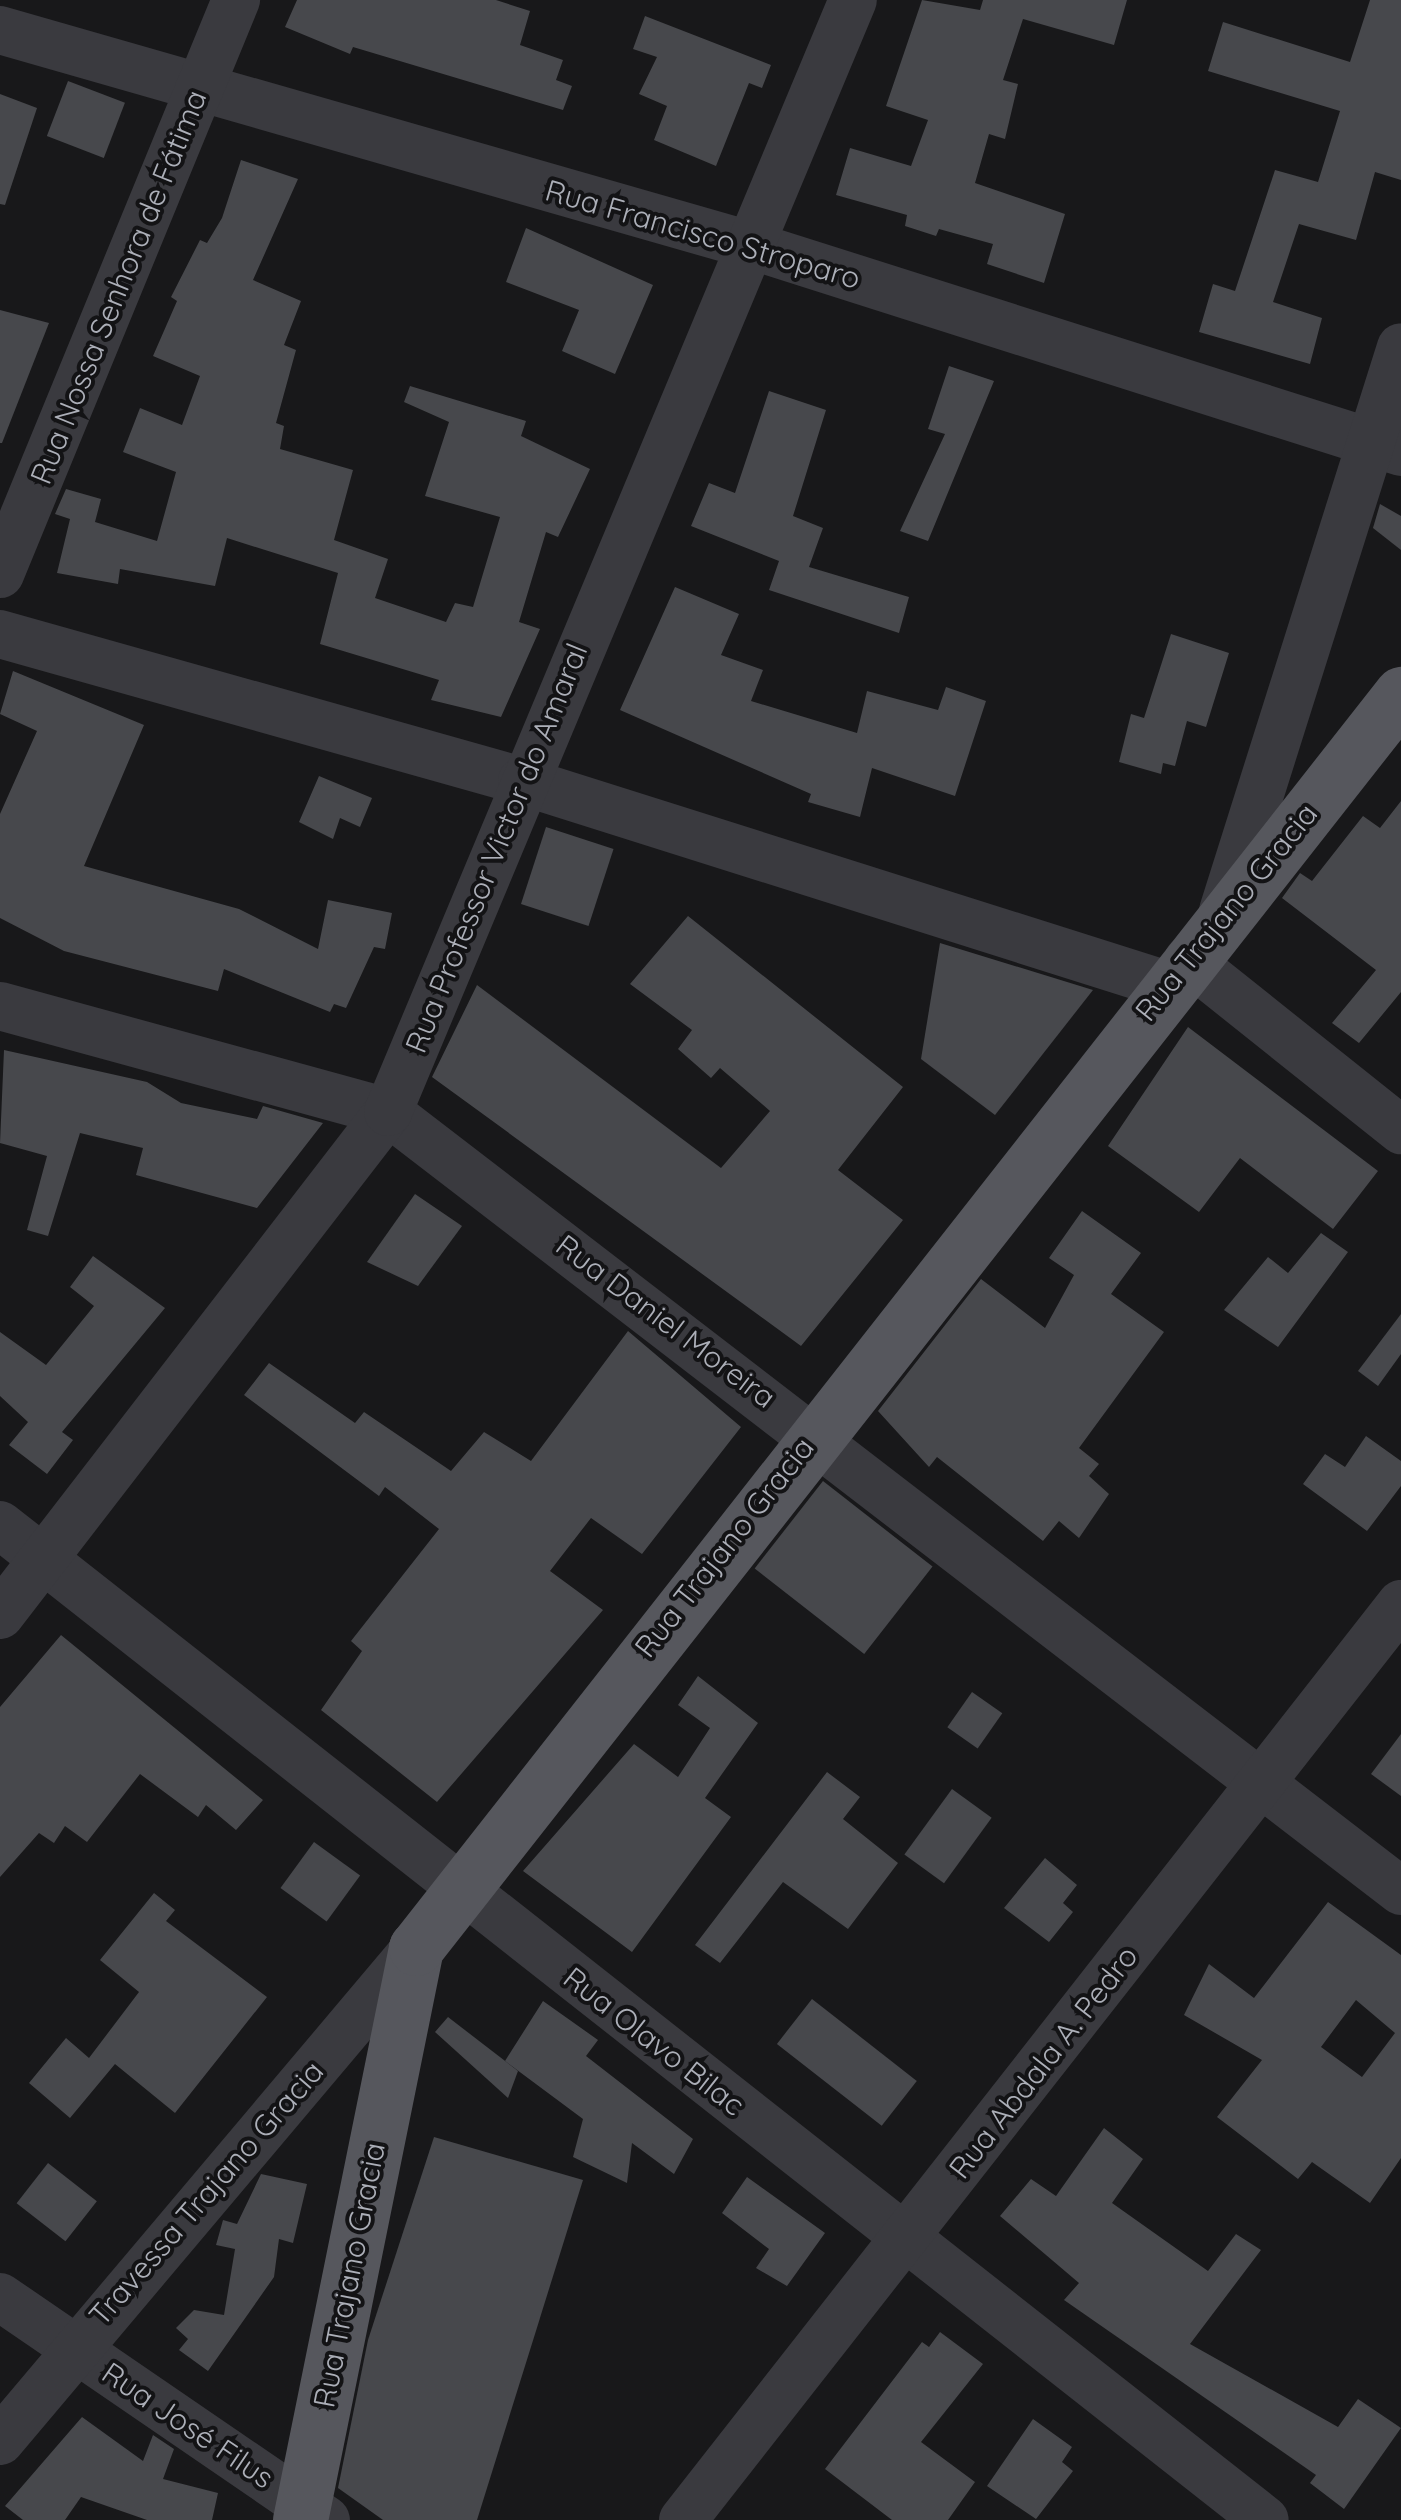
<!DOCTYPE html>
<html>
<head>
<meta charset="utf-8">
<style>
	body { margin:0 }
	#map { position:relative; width:1401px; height:2520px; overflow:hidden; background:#18181a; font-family:Quicksand,sans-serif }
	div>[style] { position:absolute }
	.building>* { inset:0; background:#47484c; transform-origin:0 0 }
	.minor>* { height:48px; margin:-24px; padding:0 24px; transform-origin:24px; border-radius:24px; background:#3a3a3f }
	.major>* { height:55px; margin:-27.5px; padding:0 27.5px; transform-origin:27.5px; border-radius:27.5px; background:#56575d }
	span { translate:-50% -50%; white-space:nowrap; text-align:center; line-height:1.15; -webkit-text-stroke:8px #131315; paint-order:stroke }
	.street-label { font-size:30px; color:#acafb8 }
</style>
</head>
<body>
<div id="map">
	<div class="building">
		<i style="clip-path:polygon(297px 0,496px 0,530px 11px,520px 45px,563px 60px,556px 80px,572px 86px,563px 110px,353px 47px,350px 54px,285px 27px)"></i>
		<i style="clip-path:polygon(922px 0,980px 10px,983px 0,1127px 0,1114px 45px,1023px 19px,1003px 80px,1018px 84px,1005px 139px,989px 134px,975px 183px,1065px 214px,1044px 283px,987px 264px,993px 244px,939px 229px,936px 236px,905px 226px,907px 215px,836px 195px,850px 148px,911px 166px,928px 120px,886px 106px)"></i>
		<i style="clip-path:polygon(1370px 0,1401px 0,1401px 180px,1375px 172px,1356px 240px,1299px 224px,1273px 302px,1322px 318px,1310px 364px,1199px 332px,1213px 284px,1235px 291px,1275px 170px,1318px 182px,1340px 111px,1208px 71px,1223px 22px,1350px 62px)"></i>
		<i style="clip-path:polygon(645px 16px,771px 65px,762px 88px,749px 83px,716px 166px,654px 140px,667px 106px,639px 94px,657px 57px,633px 49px)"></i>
		<i style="left:68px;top:81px;width:61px;height:59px;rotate:21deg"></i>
		<i style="clip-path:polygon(0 94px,37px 108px,5px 205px,0 204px)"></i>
		<i style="clip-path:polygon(241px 160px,298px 179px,253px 280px,301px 301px,284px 345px,296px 350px,276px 423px,284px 426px,280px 449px,353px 470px,334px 540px,388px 559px,375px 598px,446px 622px,455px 603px,473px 607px,500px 517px,425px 496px,449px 422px,404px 402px,410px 386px,526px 421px,521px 436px,590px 469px,558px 537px,546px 532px,519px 622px,540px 629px,501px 717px,431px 700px,439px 680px,320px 644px,338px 573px,227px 538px,215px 586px,120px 569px,118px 584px,57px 573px,70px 519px,55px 514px,66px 489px,101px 499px,95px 522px,157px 541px,176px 472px,123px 452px,140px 408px,182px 425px,200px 376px,153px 356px,177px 301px,171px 297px,200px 240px,207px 243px,222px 218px)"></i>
		<i style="clip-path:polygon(526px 228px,653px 285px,615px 374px,562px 351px,579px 310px,506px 282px)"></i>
		<i style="clip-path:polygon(0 310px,49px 323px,2px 443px,0 443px)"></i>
		<i style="clip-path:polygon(949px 366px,994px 381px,928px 541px,900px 531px,945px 434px,928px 429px)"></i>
		<i style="clip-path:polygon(769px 391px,826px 410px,793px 516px,823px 528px,809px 567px,909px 597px,899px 633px,769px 590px,779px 561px,691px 526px,709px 483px,735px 493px)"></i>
		<i style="clip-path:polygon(1380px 504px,1401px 516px,1401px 550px,1373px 528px)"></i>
		<i style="clip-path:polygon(675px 587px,739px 614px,721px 655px,763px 670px,751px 701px,857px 733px,867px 691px,938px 710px,946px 687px,986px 701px,955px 796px,872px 768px,860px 817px,808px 802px,811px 794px,620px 710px)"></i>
		<i style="clip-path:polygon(1171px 634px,1229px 653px,1206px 727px,1187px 721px,1175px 766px,1163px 763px,1161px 774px,1119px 762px,1131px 714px,1144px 718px)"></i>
		<i style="clip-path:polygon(13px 671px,144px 725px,84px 866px,239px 909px,318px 949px,328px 900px,392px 913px,385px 949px,374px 947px,346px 1008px,334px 1004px,330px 1012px,224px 969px,218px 991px,64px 951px,0 918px,0 814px,37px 731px,0 714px)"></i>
		<i style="clip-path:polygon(319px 776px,372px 798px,360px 827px,340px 818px,333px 839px,299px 822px)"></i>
		<i style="clip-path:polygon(1401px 801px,1401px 992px,1359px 1043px,1332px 1023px,1376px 970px,1282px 898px,1300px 873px,1312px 881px,1363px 816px,1380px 828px)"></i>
		<i style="left:546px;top:827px;width:71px;height:81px;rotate:18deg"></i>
		<i style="clip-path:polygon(688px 916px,903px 1087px,838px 1170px,903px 1220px,801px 1346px,432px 1077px,477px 985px,721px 1168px,770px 1111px,720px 1068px,711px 1078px,678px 1049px,692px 1030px,630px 984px)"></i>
		<i style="clip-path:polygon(940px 943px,1093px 990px,995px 1115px,921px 1059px)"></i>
		<i style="clip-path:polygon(1188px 1027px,1378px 1171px,1333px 1229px,1240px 1158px,1199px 1212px,1108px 1146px)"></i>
		<i style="clip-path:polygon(4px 1050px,147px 1082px,181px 1103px,257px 1119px,263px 1106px,323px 1123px,257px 1208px,136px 1175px,143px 1148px,80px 1133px,48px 1236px,27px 1230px,47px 1156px,0 1143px)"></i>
		<i style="clip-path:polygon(415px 1194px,462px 1226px,418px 1286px,367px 1262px)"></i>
		<i style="clip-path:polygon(1082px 1211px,1141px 1253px,1111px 1294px,1164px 1332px,1079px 1448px,1099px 1464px,1089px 1476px,1109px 1494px,1079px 1538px,1059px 1521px,1043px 1541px,937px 1457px,929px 1467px,878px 1411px,981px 1279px,1045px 1328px,1074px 1275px,1049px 1258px)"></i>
		<i style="clip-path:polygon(1321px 1233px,1348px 1252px,1278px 1347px,1224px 1310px,1268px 1257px,1288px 1273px)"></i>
		<i style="clip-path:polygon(93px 1256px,165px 1308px,62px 1432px,73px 1440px,47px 1474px,9px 1445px,28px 1422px,0 1396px,0 1332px,46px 1365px,94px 1306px,70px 1287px)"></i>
		<i style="clip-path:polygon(1401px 1314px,1401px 1354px,1378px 1386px,1358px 1371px)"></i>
		<i style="clip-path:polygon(628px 1331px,741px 1427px,642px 1554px,591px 1518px,550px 1571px,603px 1610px,437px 1802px,321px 1710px,362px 1651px,351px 1641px,439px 1529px,385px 1487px,379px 1496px,244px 1395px,269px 1363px,355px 1423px,364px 1412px,451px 1471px,484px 1432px,531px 1461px)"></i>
		<i style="clip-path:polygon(1366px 1436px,1401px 1461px,1401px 1486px,1367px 1531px,1303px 1484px,1325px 1454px,1345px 1467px)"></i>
		<i style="left:823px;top:1481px;width:139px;height:111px;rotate:38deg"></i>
		<i style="clip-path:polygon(61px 1635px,263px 1800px,236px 1830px,206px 1805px,198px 1817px,140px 1774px,87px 1842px,65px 1826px,54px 1843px,39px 1833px,0 1877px,0 1707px)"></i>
		<i style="clip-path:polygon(698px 1676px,758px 1723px,705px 1798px,731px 1817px,632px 1952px,523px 1871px,634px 1744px,678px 1777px,710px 1728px,678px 1705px)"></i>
		<i style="left:972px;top:1692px;width:37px;height:43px;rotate:35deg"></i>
		<i style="clip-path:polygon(1401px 1734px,1401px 1796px,1371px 1774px)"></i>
		<i style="clip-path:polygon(827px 1772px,860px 1797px,843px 1819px,898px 1863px,848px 1929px,783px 1882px,720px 1963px,695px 1945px)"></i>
		<i style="left:952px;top:1789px;width:49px;height:81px;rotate:36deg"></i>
		<i style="left:314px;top:1842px;width:57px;height:57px;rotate:36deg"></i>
		<i style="clip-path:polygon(1045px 1858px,1077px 1885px,1063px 1903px,1073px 1912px,1049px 1942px,1004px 1908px)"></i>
		<i style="clip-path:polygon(154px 1893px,175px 1910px,166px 1921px,267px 1997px,175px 2113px,115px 2064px,70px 2118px,29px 2083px,66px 2038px,89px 2058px,139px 1992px,100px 1960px)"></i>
		<i style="clip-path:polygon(evenodd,1328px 1902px,1401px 1955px,1401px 2158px,1370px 2203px,1312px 2162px,1298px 2179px,1217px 2117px,1262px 2060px,1184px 2015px,1209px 1964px,1254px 1998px,1328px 1902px,1356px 2000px,1395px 2033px,1362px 2077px,1321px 2047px,1356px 2000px)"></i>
		<i style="left:812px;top:1999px;width:133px;height:57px;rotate:38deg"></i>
		<i style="clip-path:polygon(543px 2001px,598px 2040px,586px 2056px,693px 2139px,674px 2174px,632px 2143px,627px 2183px,573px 2157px,583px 2119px,505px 2061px)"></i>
		<i style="clip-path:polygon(448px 2017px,518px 2071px,508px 2098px,435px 2032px)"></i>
		<i style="clip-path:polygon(1104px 2128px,1143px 2159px,1112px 2203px,1208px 2271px,1236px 2234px,1261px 2250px,1190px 2344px,1338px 2427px,1358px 2399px,1401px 2428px,1344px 2509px,1310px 2483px,1316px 2475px,1064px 2300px,1079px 2283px,1000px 2216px,1031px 2179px,1056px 2196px)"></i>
		<i style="clip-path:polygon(434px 2137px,583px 2180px,477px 2520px,383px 2520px,338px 2488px,368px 2340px)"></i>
		<i style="left:48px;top:2163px;width:62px;height:51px;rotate:38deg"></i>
		<i style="clip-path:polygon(261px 2174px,307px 2184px,293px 2243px,279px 2239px,274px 2277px,208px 2371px,179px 2350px,188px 2339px,176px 2328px,194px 2310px,224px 2315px,235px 2249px,216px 2245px,223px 2220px,237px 2224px)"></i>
		<i style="clip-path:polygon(747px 2177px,825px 2233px,787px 2286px,756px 2268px,769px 2249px,722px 2213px)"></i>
		<i style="clip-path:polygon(940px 2332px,983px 2364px,921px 2442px,975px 2482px,948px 2520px,892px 2520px,825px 2469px,922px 2342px,929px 2347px)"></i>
		<i style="clip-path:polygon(82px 2417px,143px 2461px,153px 2435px,174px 2449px,163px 2479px,218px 2493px,212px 2520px,147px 2520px,81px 2497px,65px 2520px,23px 2520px,5px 2506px)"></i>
		<i style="clip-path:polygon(1033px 2419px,1072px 2447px,1062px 2462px,1073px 2471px,1036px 2519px,987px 2486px)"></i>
	</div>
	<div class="minor">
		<i style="left:0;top:30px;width:780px;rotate:16deg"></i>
		<i style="left:750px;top:245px;width:683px;rotate:17.64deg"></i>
		<i style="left:0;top:574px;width:621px;rotate:-67.65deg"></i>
		<i style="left:0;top:634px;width:542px;rotate:15.73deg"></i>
		<i style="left:522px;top:781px;width:676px;rotate:17.55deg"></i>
		<i style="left:1223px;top:911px;width:591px;rotate:-72.48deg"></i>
		<i style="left:1188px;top:960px;width:273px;rotate:38.6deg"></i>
		<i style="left:0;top:1006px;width:402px;rotate:15.3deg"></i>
		<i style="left:388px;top:1112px;width:1278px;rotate:37.56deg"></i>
		<i style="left:0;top:1525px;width:1609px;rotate:38.19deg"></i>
		<i style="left:0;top:1615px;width:635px;rotate:-52.35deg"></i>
		<i style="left:388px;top:1112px;width:1205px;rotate:-67.31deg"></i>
		<i style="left:0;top:2297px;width:395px;rotate:34.4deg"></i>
		<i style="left:0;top:2441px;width:645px;rotate:-49.84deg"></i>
		<i style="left:683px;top:2520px;width:1164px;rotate:-51.91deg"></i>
	</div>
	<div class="major">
		<i style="left:300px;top:2520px;width:584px;rotate:-78.54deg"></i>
		<i style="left:416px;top:1948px;width:1595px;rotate:-51.85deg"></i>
	</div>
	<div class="street-label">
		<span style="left:703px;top:234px;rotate:16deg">Rua Francisco Stroparo</span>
		<span style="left:118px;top:287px;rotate:-68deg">Rua Nossa Senhora de Fátima</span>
		<span style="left:496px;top:848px;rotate:-68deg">Rua Professor Victor do Amaral</span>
		<span style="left:1226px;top:912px;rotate:-51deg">Rua Trajano Gracia</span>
		<span style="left:666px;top:1321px;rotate:37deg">Rua Daniel Moreira</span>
		<span style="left:724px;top:1547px;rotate:-52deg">Rua Trajano Gracia</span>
		<span style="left:654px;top:2041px;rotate:38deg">Rua Olavo Bilac</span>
		<span style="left:1043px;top:2062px;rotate:-52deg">Rua Abdala A. Pedro</span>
		<span style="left:206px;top:2193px;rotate:-49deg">Travessa Trajano Gracia</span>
		<span style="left:349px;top:2275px;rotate:-79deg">Rua Trajano Gracia</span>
		<span style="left:188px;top:2425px;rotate:34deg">Rua José Filus</span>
	</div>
</div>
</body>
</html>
